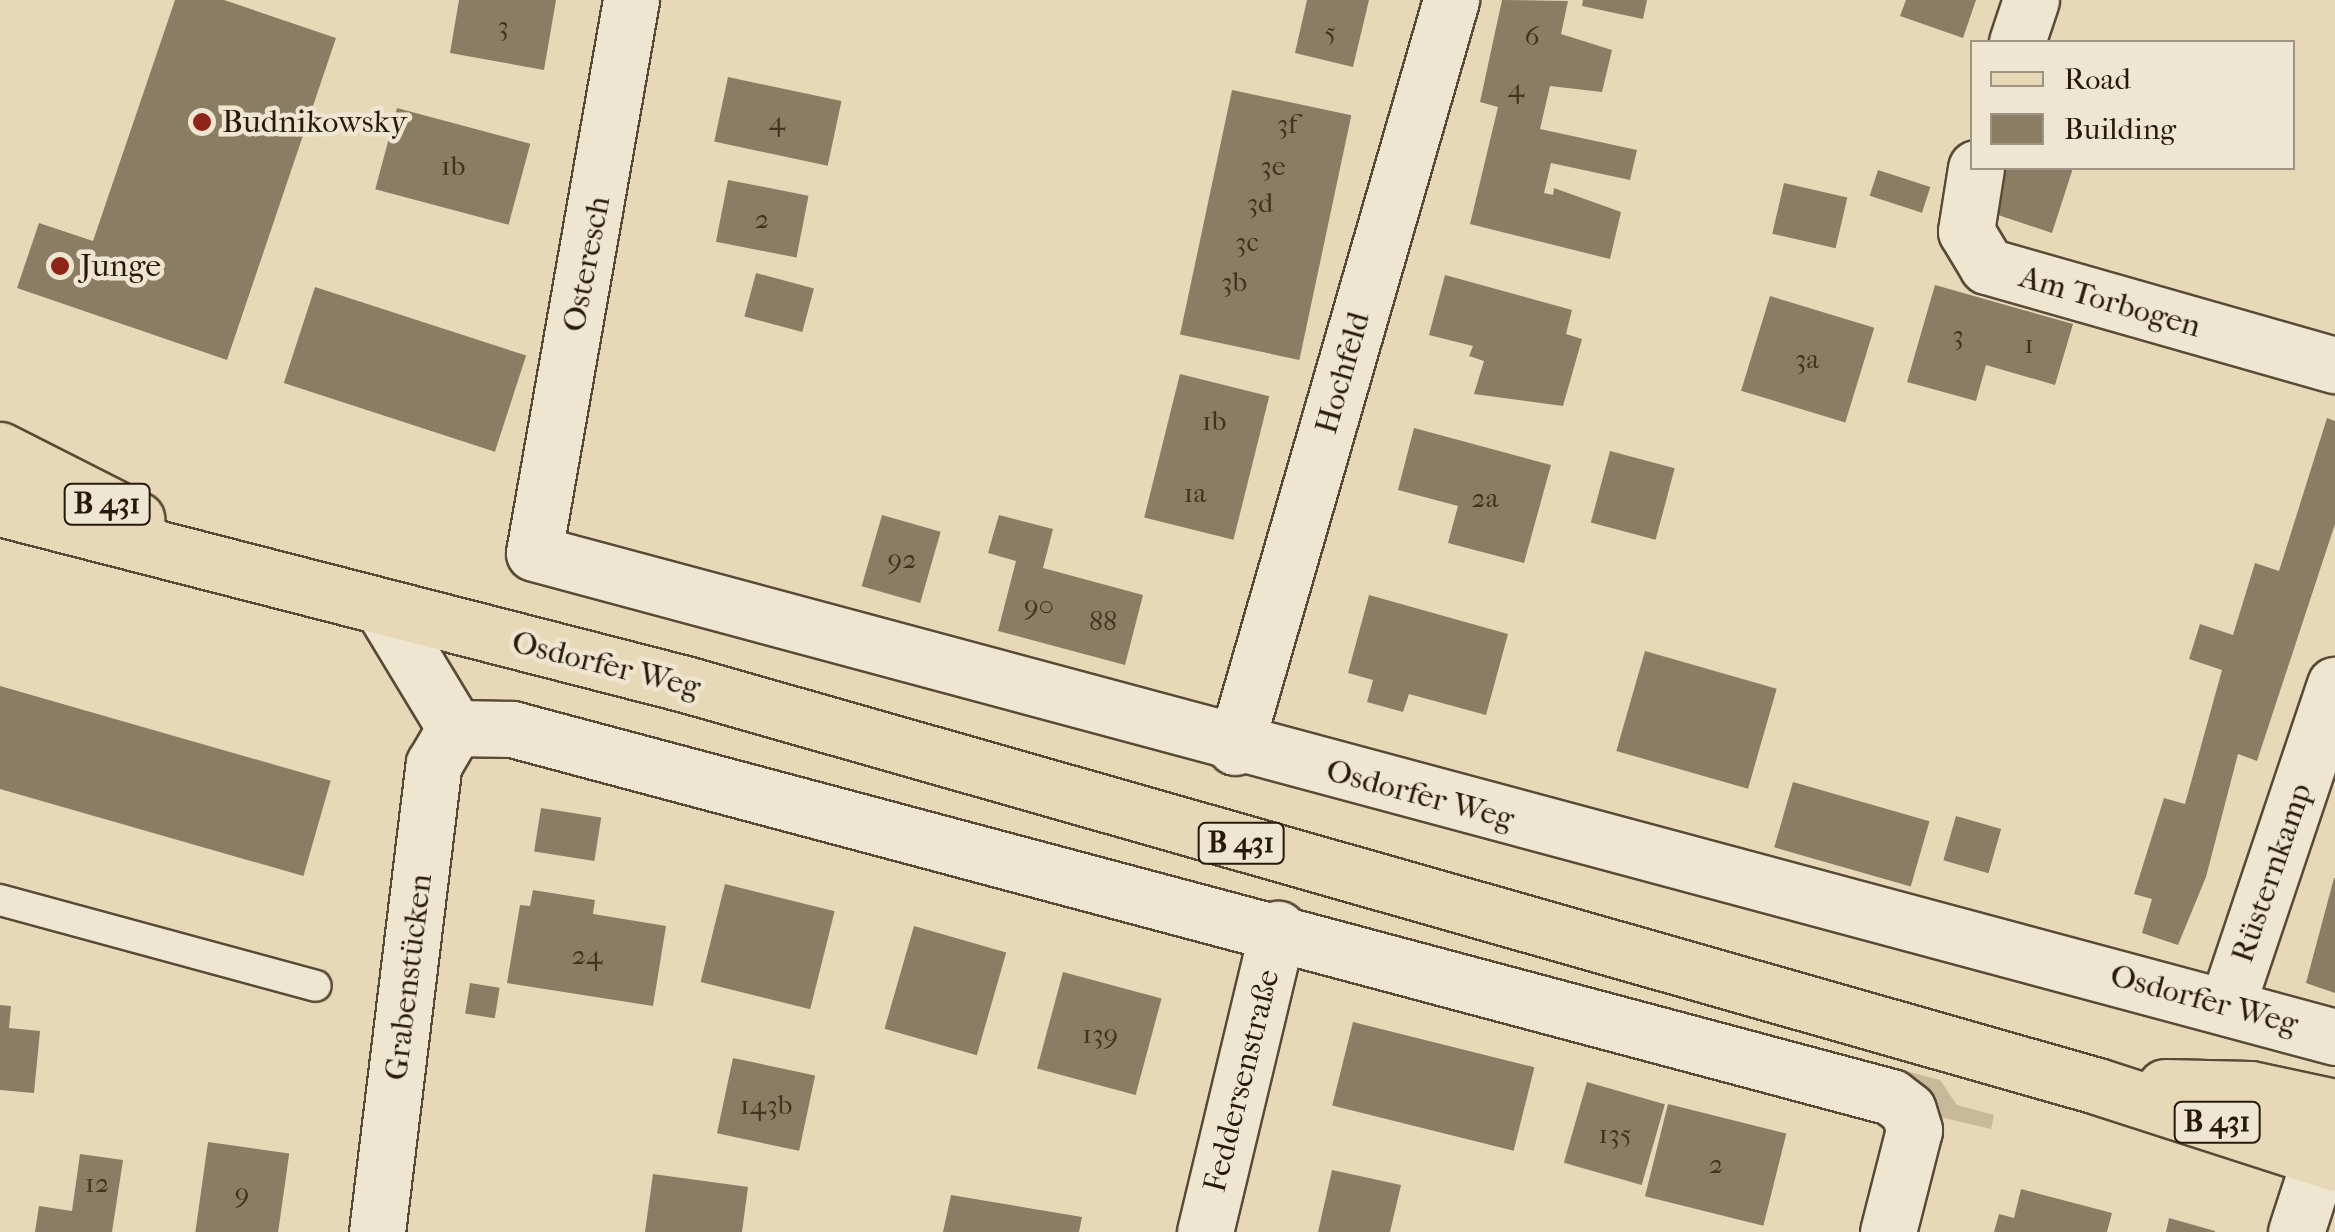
<!DOCTYPE html>
<html>
<head>
<meta charset="utf-8">
<style>
	body { margin:0 }
	#map { position:relative; width:2335px; height:1232px; overflow:hidden; background:#e7d9b8; font-family:"IM FELL French Canon",serif }
	div>[style] { position:absolute }
	.green>* { inset:0; background:#c7b99a }
	.building>* { inset:0; background:#8b7d64; transform-origin:0 0 }
	.roads { filter:drop-shadow(2px 0 #584a36) drop-shadow(-2px 0 #584a36) drop-shadow(0 2px #584a36) drop-shadow(0 -2px #584a36) }
	.service>* { height:30px; margin:-15px; padding:0 15px; transform-origin:15px; border-radius:15px; background:#efe6d1 }
	.minor>* { height:55px; margin:-27.5px; padding:0 27.5px; transform-origin:27.5px; border-radius:27.5px; background:#efe6d1 }
	.primary>* { height:55px; margin:-27.5px; padding:0 27.5px; transform-origin:27.5px; border-radius:27.5px; background:#e7d9b8 }
	.dots>* { width:28px; height:28px; translate:-50% -50%; box-sizing:border-box; border:5px solid #efe6d1; border-radius:50% }
	span { translate:-50% -50%; white-space:nowrap; text-align:center; line-height:1.15; -webkit-text-stroke:9px #efe6d1; paint-order:stroke }
	.number-label { font-size:28px; color:#413320 }
	.number-label span { -webkit-text-stroke-width:0 }
	.shield-label span { padding:2px 8px; background:#efe6d1; border:2px solid; border-radius:8px; -webkit-text-stroke-width:0 }
	.shield-label { font-size:30px; color:#281a0a; font-weight:700 }
	.poi-label { font-size:32px; color:#281a0a }
	.left { translate:0 -50%; text-align:left }
	.street-label { font-size:32px; color:#281a0a }
	.legend { position:absolute; left:1970px; top:40px; width:325px; height:130px; box-sizing:border-box; background:#efe6d1; border:2px solid #9f9481; margin:0; padding:12px 18px; list-style:none; font-size:30px; color:#281a0a }
	.legend li { display:flex; align-items:center; gap:20px; height:50px }
	.legend b { width:50px; border:2px solid #9f9481 }
</style>
</head>
<body>
<div id="map">
	<div class="green">
		<i style="clip-path:polygon(1769px 1035px,1940px 1080px,1957px 1105px,1994px 1115px,1991px 1129px,1940px 1117px,1924px 1091px,1766px 1048px)"></i>
	</div>
	<div class="building">
		<i style="clip-path:polygon(175px 0,224px 0,336px 38px,227px 360px,17px 288px,39px 223px,93px 241px)"></i>
		<i style="clip-path:polygon(459px 0,556px 0,544px 70px,450px 53px)"></i>
		<i style="clip-path:polygon(1307px 0,1369px 0,1353px 67px,1295px 53px)"></i>
		<i style="clip-path:polygon(1502px 0,1568px 1px,1561px 34px,1612px 50px,1602px 92px,1550px 86px,1540px 129px,1637px 150px,1630px 180px,1551px 163px,1544px 193px,1553px 195px,1554px 188px,1621px 212px,1610px 259px,1470px 224px,1498px 107px,1480px 102px)"></i>
		<i style="clip-path:polygon(1583px 0,1647px 0,1643px 19px,1582px 6px)"></i>
		<i style="clip-path:polygon(1906px 0,1976px 0,1963px 38px,1900px 16px)"></i>
		<i style="left:728px;top:77px;width:116px;height:66px;rotate:12deg"></i>
		<i style="left:1232px;top:90px;width:122px;height:250px;rotate:12deg"></i>
		<i style="left:397px;top:108px;width:138px;height:84px;rotate:15deg"></i>
		<i style="clip-path:polygon(2003px 168px,2073px 168px,2052px 233px,1989px 212px)"></i>
		<i style="left:1878px;top:170px;width:55px;height:27px;rotate:18deg"></i>
		<i style="left:728px;top:180px;width:82px;height:63px;rotate:11deg"></i>
		<i style="left:1784px;top:183px;width:65px;height:52px;rotate:13deg"></i>
		<i style="left:756px;top:273px;width:60px;height:45px;rotate:15deg"></i>
		<i style="clip-path:polygon(1445px 275px,1572px 310px,1566px 334px,1582px 339px,1563px 406px,1474px 394px,1484px 361px,1469px 356px,1473px 346px,1429px 335px)"></i>
		<i style="clip-path:polygon(1935px 285px,2073px 324px,2055px 385px,1986px 365px,1976px 401px,1907px 382px)"></i>
		<i style="left:315px;top:287px;width:222px;height:101px;rotate:18deg"></i>
		<i style="left:1770px;top:296px;width:109px;height:99px;rotate:17deg"></i>
		<i style="left:1180px;top:374px;width:92px;height:148px;rotate:14deg"></i>
		<i style="clip-path:polygon(2327px 418px,2335px 421px,2335px 524px,2257px 761px,2238px 754px,2206px 877px,2178px 945px,2142px 933px,2152px 899px,2134px 894px,2164px 798px,2185px 804px,2222px 670px,2189px 659px,2200px 624px,2233px 635px,2255px 563px,2279px 571px)"></i>
		<i style="clip-path:polygon(1414px 428px,1551px 465px,1524px 563px,1448px 543px,1458px 506px,1398px 490px)"></i>
		<i style="left:1610px;top:451px;width:67px;height:74px;rotate:15deg"></i>
		<i style="left:882px;top:515px;width:61px;height:74px;rotate:16deg"></i>
		<i style="clip-path:polygon(999px 515px,1053px 529px,1043px 568px,1143px 595px,1125px 665px,998px 631px,1016px 561px,988px 553px)"></i>
		<i style="clip-path:polygon(1369px 595px,1508px 634px,1486px 715px,1409px 694px,1403px 712px,1367px 702px,1373px 680px,1348px 673px)"></i>
		<i style="left:1645px;top:651px;width:137px;height:104px;rotate:16deg"></i>
		<i style="left:0;top:686px;width:344px;height:99px;rotate:16deg"></i>
		<i style="left:1793px;top:782px;width:142px;height:68px;rotate:16deg"></i>
		<i style="left:541px;top:808px;width:61px;height:44px;rotate:9deg"></i>
		<i style="left:1956px;top:816px;width:47px;height:46px;rotate:16deg"></i>
		<i style="clip-path:polygon(2334px 878px,2335px 878px,2335px 993px,2306px 983px)"></i>
		<i style="left:725px;top:884px;width:113px;height:101px;rotate:14deg"></i>
		<i style="clip-path:polygon(533px 890px,595px 900px,593px 914px,666px 926px,653px 1006px,507px 983px,520px 905px,530px 906px)"></i>
		<i style="left:914px;top:926px;width:96px;height:107px;rotate:16deg"></i>
		<i style="left:1063px;top:972px;width:102px;height:100px;rotate:15deg"></i>
		<i style="left:470px;top:983px;width:30px;height:31px;rotate:9deg"></i>
		<i style="clip-path:polygon(0 1005px,11px 1006px,9px 1028px,40px 1031px,34px 1093px,0 1090px)"></i>
		<i style="left:1353px;top:1022px;width:187px;height:86px;rotate:14deg"></i>
		<i style="left:733px;top:1058px;width:84px;height:77px;rotate:12deg"></i>
		<i style="left:1587px;top:1082px;width:81px;height:84px;rotate:16deg"></i>
		<i style="left:1668px;top:1104px;width:122px;height:95px;rotate:14deg"></i>
		<i style="left:208px;top:1142px;width:82px;height:91px;rotate:8deg"></i>
		<i style="clip-path:polygon(80px 1154px,123px 1160px,112px 1232px,35px 1232px,39px 1206px,72px 1211px)"></i>
		<i style="clip-path:polygon(1332px 1170px,1401px 1185px,1390px 1232px,1318px 1232px)"></i>
		<i style="clip-path:polygon(653px 1174px,748px 1187px,742px 1232px,645px 1232px)"></i>
		<i style="clip-path:polygon(2021px 1189px,2112px 1213px,2107px 1232px,1994px 1232px,1999px 1214px,2014px 1218px)"></i>
		<i style="clip-path:polygon(951px 1195px,1082px 1217px,1079px 1232px,943px 1232px)"></i>
		<i style="clip-path:polygon(2169px 1218px,2215px 1231px,2215px 1232px,2166px 1232px)"></i>
	</div>
	<div class="roads">
		<div class="service">
			<i style="left:0;top:900px;width:327px;rotate:15.2deg"></i>
		</div>
		<div class="minor">
			<i style="left:631px;top:0;width:561px;rotate:99.95deg"></i>
			<i style="left:534px;top:553px;width:1865px;rotate:15.04deg"></i>
			<i style="left:2017px;top:42px;width:44px;rotate:-71.6deg"></i>
			<i style="left:1976px;top:168px;width:64px;rotate:99deg"></i>
			<i style="left:1966px;top:231px;width:41px;rotate:59deg"></i>
			<i style="left:1987px;top:266px;width:362px;rotate:15.9deg"></i>
			<i style="left:383px;top:609px;width:139px;rotate:58.8deg"></i>
			<i style="left:455px;top:728px;width:57px;rotate:1deg"></i>
			<i style="left:512px;top:729px;width:1427px;rotate:14.94deg"></i>
			<i style="left:1891px;top:1097px;width:21px;rotate:37deg"></i>
			<i style="left:1908px;top:1110px;width:21px;rotate:73deg"></i>
			<i style="left:1914px;top:1130px;width:105px;rotate:104.3deg"></i>
			<i style="left:1235px;top:747px;width:778px;rotate:-73.87deg"></i>
			<i style="left:2227px;top:1005px;width:338px;rotate:-71.4deg"></i>
			<i style="left:377px;top:1232px;width:471px;rotate:-83.1deg"></i>
			<i style="left:434px;top:764px;width:42px;rotate:-59.7deg"></i>
			<i style="left:1205px;top:1232px;width:312px;rotate:-76.5deg"></i>
			<i style="left:2296px;top:1232px;width:78px;rotate:-72deg"></i>
		</div>
		<div class="primary">
			<i style="left:0;top:450px;width:153px;rotate:26.9deg"></i>
			<i style="left:0;top:508px;width:707px;rotate:14.41deg"></i>
			<i style="left:685px;top:684px;width:1468px;rotate:15.89deg"></i>
			<i style="left:2097px;top:1086px;width:250px;rotate:17.9deg"></i>
			<i style="left:2165px;top:1087px;width:85px;rotate:1.3deg"></i>
			<i style="left:2250px;top:1089px;width:87px;rotate:12deg"></i>
		</div>
	</div>
	<div class="dots">
		<i style="left:202px;top:122px;background:#8f2418"></i>
		<i style="left:60px;top:266px;background:#8f2418"></i>
	</div>
	<div class="number-label">
		<span style="left:503px;top:26px">3</span>
		<span style="left:1330px;top:32px">5</span>
		<span style="left:1532px;top:36px">6</span>
		<span style="left:1516px;top:88px">4</span>
		<span style="left:777px;top:121px">4</span>
		<span style="left:1287px;top:124px">3f</span>
		<span style="left:453px;top:166px">1b</span>
		<span style="left:1273px;top:166px">3e</span>
		<span style="left:1260px;top:203px">3d</span>
		<span style="left:762px;top:219px">2</span>
		<span style="left:1247px;top:242px">3c</span>
		<span style="left:1234px;top:282px">3b</span>
		<span style="left:1958px;top:335px">3</span>
		<span style="left:2029px;top:344px">1</span>
		<span style="left:1807px;top:359px">3a</span>
		<span style="left:1214px;top:421px">1b</span>
		<span style="left:1195px;top:493px">1a</span>
		<span style="left:1485px;top:498px">2a</span>
		<span style="left:902px;top:559px">92</span>
		<span style="left:1039px;top:605px">90</span>
		<span style="left:1103px;top:621px">88</span>
		<span style="left:587px;top:955px">24</span>
		<span style="left:1100px;top:1034px">139</span>
		<span style="left:766px;top:1105px">143b</span>
		<span style="left:1615px;top:1134px">135</span>
		<span style="left:1716px;top:1164px">2</span>
		<span style="left:97px;top:1183px">12</span>
		<span style="left:242px;top:1193px">9</span>
	</div>
	<div class="shield-label">
		<span style="left:107px;top:504px">B 431</span>
		<span style="left:1241px;top:843px">B 431</span>
		<span style="left:2217px;top:1122px">B 431</span>
	</div>
	<div class="poi-label">
		<span class="left" style="left:222px;top:122px">Budnikowsky</span>
		<span class="left" style="left:80px;top:266px">Junge</span>
	</div>
	<div class="street-label">
		<span style="left:587px;top:264px;rotate:-79deg">Osteresch</span>
		<span style="left:2110px;top:302px;rotate:16deg">Am Torbogen</span>
		<span style="left:1343px;top:373px;rotate:-74deg">Hochfeld</span>
		<span style="left:606px;top:665px;rotate:14deg">Osdorfer Weg</span>
		<span style="left:1420px;top:795px;rotate:15deg">Osdorfer Weg</span>
		<span style="left:2272px;top:873px;rotate:-71deg">Rüsternkamp</span>
		<span style="left:409px;top:977px;rotate:-83deg">Grabenstücken</span>
		<span style="left:2204px;top:1000px;rotate:15deg">Osdorfer Weg</span>
		<span style="left:1242px;top:1081px;rotate:-76deg">Feddersenstraße</span>
	</div>
	<ul class="legend">
	<li><b style="height:12px;background:#e7d9b8"></b>Road</li>
	<li><b style="height:28px;background:#8b7d64"></b>Building</li>
	</ul>
</div>
</body>
</html>
